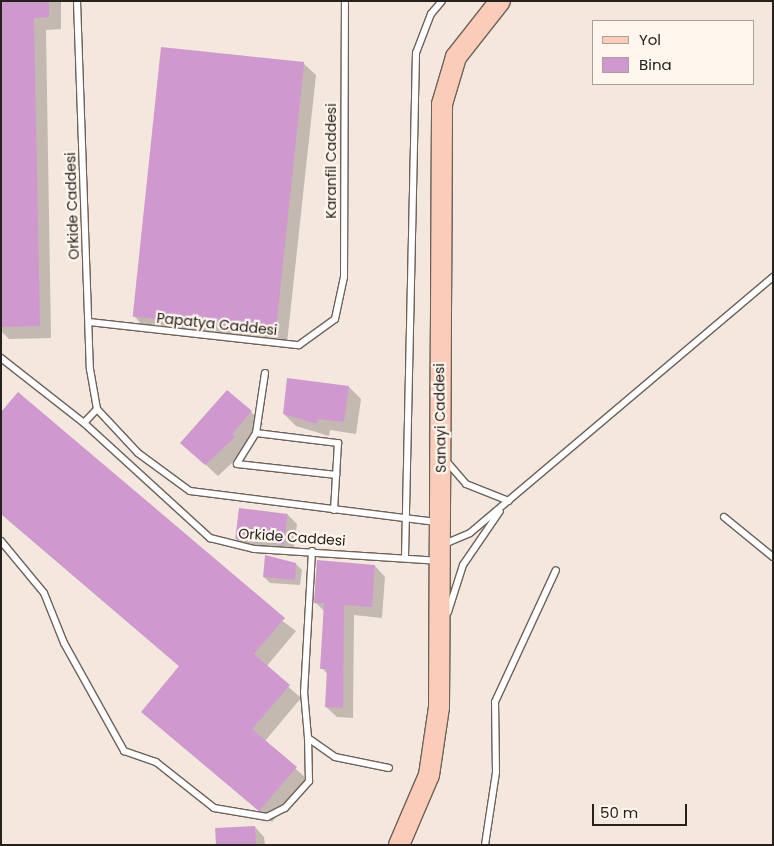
<!DOCTYPE html>
<html>
<head>
<meta charset="utf-8">
<style>
	body { margin:0 }
	#map { position:relative; width:774px; height:846px; overflow:hidden; background:#f4e8de; font-family:Poppins,sans-serif }
	div>[style] { position:absolute }
	.shadow>* { inset:0; background:#0003 }
	.building>* { inset:0; background:#cf99cf; transform-origin:0 0 }
	.roads { filter:drop-shadow(1px 0 #6c6259) drop-shadow(-1px 0 #6c6259) drop-shadow(0 1px #6c6259) drop-shadow(0 -1px #6c6259) }
	.lane>* { height:6px; margin:-3px; padding:0 3px; transform-origin:3px; border-radius:3px; background:#fff }
	.primary>* { height:20px; margin:-10px; padding:0 10px; transform-origin:10px; border-radius:10px; background:#fbcdb8 }
	span { translate:-50% -50%; white-space:nowrap; text-align:center; line-height:1.15; -webkit-text-stroke:4.5px #fff6ee; paint-order:stroke }
	.street-label { font-size:14px; color:#25211d }
	.frame { position:absolute; inset:0; border:2px solid #25211d; pointer-events:none }
	.legend { position:absolute; left:592px; top:20px; width:162px; height:65px; box-sizing:border-box; background:#fff6ee; border:1px solid #a8a19a; margin:0; padding:6px 9px; list-style:none; font-size:15px; color:#25211d }
	.legend li { display:flex; align-items:center; gap:10px; height:25px }
	.legend b { width:25px; border:1px solid #a8a19a }
	.scale { position:absolute; left:592px; top:804px; width:95px; height:22px; box-sizing:border-box; border:2px solid #25211d; border-top:0; padding-left:6px; font-size:15px; line-height:18px; white-space:nowrap; color:#25211d; -webkit-text-stroke:4px #fff6ee; paint-order:stroke }
</style>
</head>
<body>
<div id="map">
	<div class="shadow">
		<i style="clip-path:polygon(1px 1px,61px 1px,61px 29px,46px 30px,51px 338px,9px 339px,1px 331px)"></i>
		<i style="clip-path:polygon(303px 63px,316px 75px,287px 343px,146px 329px,134px 316px)"></i>
		<i style="clip-path:polygon(349px 387px,361px 399px,356px 434px,330px 430px,329px 436px,296px 426px,284px 414px)"></i>
		<i style="clip-path:polygon(251px 412px,263px 424px,243px 447px,246px 450px,218px 476px,182px 443px)"></i>
		<i style="clip-path:polygon(1px 414px,296px 631px,266px 667px,301px 698px,265px 741px,308px 780px,272px 822px,142px 712px,180px 667px,1px 514px)"></i>
		<i style="clip-path:polygon(288px 515px,297px 524px,293px 554px,245px 548px,236px 539px)"></i>
		<i style="clip-path:polygon(266px 556px,296px 564px,302px 570px,300px 585px,270px 583px,264px 577px)"></i>
		<i style="clip-path:polygon(375px 566px,385px 577px,382px 618px,354px 615px,353px 718px,337px 717px,326px 707px,328px 675px,322px 668px,325px 612px,315px 602px)"></i>
		<i style="clip-path:polygon(255px 827px,264px 837px,265px 845px,216px 845px)"></i>
	</div>
	<div class="building">
		<i style="clip-path:polygon(1px 1px,49px 1px,49px 17px,34px 18px,40px 326px,1px 327px)"></i>
		<i style="left:161px;top:47px;width:144px;height:271px;rotate:6deg"></i>
		<i style="clip-path:polygon(287px 378px,349px 386px,344px 422px,318px 419px,317px 424px,283px 414px)"></i>
		<i style="clip-path:polygon(227px 390px,252px 411px,232px 434px,235px 437px,205px 465px,180px 443px)"></i>
		<i style="clip-path:polygon(18px 392px,285px 618px,254px 654px,290px 685px,252px 729px,297px 767px,259px 811px,141px 712px,179px 666px,1px 514px,1px 412px)"></i>
		<i style="left:239px;top:508px;width:49px;height:31px;rotate:7deg"></i>
		<i style="clip-path:polygon(265px 555px,296px 563px,295px 580px,263px 577px)"></i>
		<i style="clip-path:polygon(317px 560px,375px 565px,372px 607px,344px 605px,343px 708px,325px 707px,327px 669px,320px 669px,324px 603px,314px 603px)"></i>
		<i style="left:255px;top:826px;width:19px;height:40px;rotate:87deg"></i>
	</div>
	<div class="roads">
		<div class="lane">
			<i style="left:77px;top:1px;width:368px;rotate:88deg"></i>
			<i style="left:90px;top:369px;width:41px;rotate:80.1deg"></i>
			<i style="left:97px;top:409px;width:19px;rotate:133deg"></i>
			<i style="left:89px;top:322px;width:211px;rotate:6.3deg"></i>
			<i style="left:299px;top:345px;width:44px;rotate:-35.8deg"></i>
			<i style="left:335px;top:319px;width:43px;rotate:-77.9deg"></i>
			<i style="left:344px;top:277px;width:276px;rotate:-89.8deg"></i>
			<i style="left:1px;top:358px;width:105px;rotate:38.1deg"></i>
			<i style="left:84px;top:423px;width:171px;rotate:42.4deg"></i>
			<i style="left:210px;top:538px;width:45px;rotate:14deg"></i>
			<i style="left:254px;top:549px;width:184px;rotate:3.7deg"></i>
			<i style="left:265px;top:373px;width:61px;rotate:98.5deg"></i>
			<i style="left:256px;top:433px;width:36px;rotate:122deg"></i>
			<i style="left:237px;top:464px;width:100px;rotate:6.3deg"></i>
			<i style="left:97px;top:409px;width:60px;rotate:47deg"></i>
			<i style="left:138px;top:453px;width:64px;rotate:36.2deg"></i>
			<i style="left:190px;top:491px;width:248px;rotate:7.2deg"></i>
			<i style="left:256px;top:433px;width:83px;rotate:7deg"></i>
			<i style="left:338px;top:443px;width:67px;rotate:93.4deg"></i>
			<i style="left:447px;top:462px;width:29px;rotate:49deg"></i>
			<i style="left:466px;top:484px;width:46px;rotate:21.6deg"></i>
			<i style="left:724px;top:517px;width:63px;rotate:39.2deg"></i>
			<i style="left:1px;top:541px;width:67px;rotate:50.4deg"></i>
			<i style="left:44px;top:593px;width:54px;rotate:68.2deg"></i>
			<i style="left:64px;top:643px;width:124px;rotate:60.9deg"></i>
			<i style="left:124px;top:751px;width:34px;rotate:19deg"></i>
			<i style="left:156px;top:762px;width:74px;rotate:38.4deg"></i>
			<i style="left:214px;top:808px;width:54px;rotate:9.6deg"></i>
			<i style="left:267px;top:817px;width:20px;rotate:-27deg"></i>
			<i style="left:285px;top:808px;width:36px;rotate:-48deg"></i>
			<i style="left:309px;top:781px;width:43px;rotate:-91.3deg"></i>
			<i style="left:442px;top:545px;width:30px;rotate:-23deg"></i>
			<i style="left:470px;top:533px;width:397px;rotate:-40.2deg"></i>
			<i style="left:312px;top:551px;width:141px;rotate:93.2deg"></i>
			<i style="left:304px;top:692px;width:46px;rotate:85deg"></i>
			<i style="left:308px;top:738px;width:33px;rotate:35deg"></i>
			<i style="left:335px;top:757px;width:55px;rotate:11.5deg"></i>
			<i style="left:405px;top:557px;width:504px;rotate:-88.75deg"></i>
			<i style="left:416px;top:53px;width:42px;rotate:-69deg"></i>
			<i style="left:431px;top:14px;width:17px;rotate:-50deg"></i>
			<i style="left:448px;top:612px;width:49px;rotate:-72.3deg"></i>
			<i style="left:463px;top:565px;width:65px;rotate:-55.6deg"></i>
			<i style="left:485px;top:845px;width:74px;rotate:-81.4deg"></i>
			<i style="left:496px;top:772px;width:70px;rotate:-90.8deg"></i>
			<i style="left:495px;top:702px;width:145px;rotate:-65.2deg"></i>
		</div>
		<div class="primary">
			<i style="left:399px;top:845px;width:76px;rotate:-66.8deg"></i>
			<i style="left:429px;top:775px;width:69px;rotate:-81.6deg"></i>
			<i style="left:439px;top:707px;width:603px;rotate:-89.71deg"></i>
			<i style="left:442px;top:104px;width:49px;rotate:-73.4deg"></i>
			<i style="left:456px;top:57px;width:71px;rotate:-51.8deg"></i>
		</div>
	</div>
	<div class="street-label">
		<span style="left:331px;top:161px;rotate:-90deg">Karanfil Caddesi</span>
		<span style="left:72px;top:206px;rotate:-92deg">Orkide Caddesi</span>
		<span style="left:217px;top:324px;rotate:6deg">Papatya Caddesi</span>
		<span style="left:440px;top:418px;rotate:-91deg">Sanayi Caddesi</span>
		<span style="left:292px;top:537px;rotate:4deg">Orkide Caddesi</span>
	</div>
	<div class="frame"></div>
	<ul class="legend">
	<li><b style="height:6px;background:#fbcdb8"></b>Yol</li>
	<li><b style="height:14px;background:#cf99cf"></b>Bina</li>
	</ul>
	<div class="scale">50 m</div>
</div>
</body>
</html>
